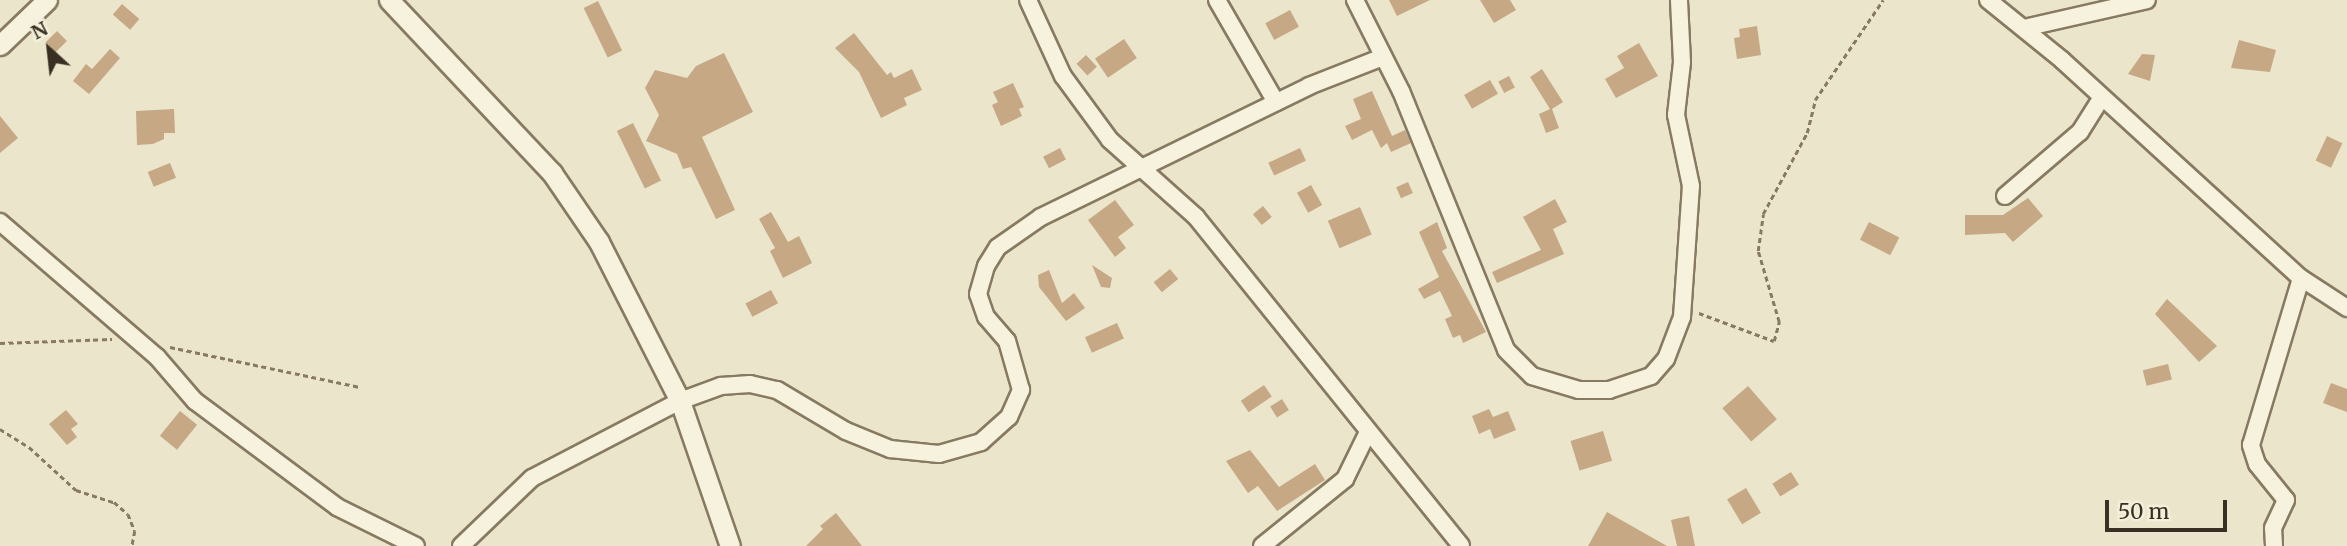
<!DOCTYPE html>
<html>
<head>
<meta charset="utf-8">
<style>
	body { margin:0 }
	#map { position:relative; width:2347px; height:546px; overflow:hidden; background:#ebe6cb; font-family:Merriweather,serif }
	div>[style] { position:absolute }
	.building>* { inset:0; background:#c6a885; transform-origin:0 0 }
	.path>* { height:2.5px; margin-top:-1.25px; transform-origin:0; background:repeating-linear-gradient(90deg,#877a61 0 5px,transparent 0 8.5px) }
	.roads { filter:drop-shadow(2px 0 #877a61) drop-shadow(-2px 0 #877a61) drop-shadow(0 2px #877a61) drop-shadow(0 -2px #877a61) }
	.minor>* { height:16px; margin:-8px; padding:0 8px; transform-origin:8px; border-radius:8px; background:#f6f2de }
	.tertiary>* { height:19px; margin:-9.5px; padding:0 9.5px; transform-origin:9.5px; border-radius:9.5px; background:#f6f2de }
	span { translate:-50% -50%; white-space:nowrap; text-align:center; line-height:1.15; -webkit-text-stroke:7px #f3efda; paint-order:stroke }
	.north { position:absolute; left:14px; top:14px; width:70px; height:70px; -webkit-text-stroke:5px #f3efda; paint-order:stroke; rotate:333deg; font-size:19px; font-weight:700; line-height:28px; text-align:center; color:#393023 }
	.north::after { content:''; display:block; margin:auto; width:24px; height:32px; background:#393023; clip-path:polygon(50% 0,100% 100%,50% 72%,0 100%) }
	.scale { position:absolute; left:2105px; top:500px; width:122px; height:32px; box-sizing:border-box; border:4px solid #393023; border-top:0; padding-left:9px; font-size:21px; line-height:24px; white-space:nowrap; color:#393023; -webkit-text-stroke:5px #f3efda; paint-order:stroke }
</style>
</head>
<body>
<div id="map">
	<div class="building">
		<i style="clip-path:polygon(1389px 0,1430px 0,1397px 16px)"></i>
		<i style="clip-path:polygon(1480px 0,1510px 0,1516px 10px,1494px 23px)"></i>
		<i style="left:598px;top:1px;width:55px;height:16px;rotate:64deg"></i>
		<i style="left:122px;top:4px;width:23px;height:14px;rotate:41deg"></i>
		<i style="left:1290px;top:10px;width:19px;height:28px;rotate:62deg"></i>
		<i style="clip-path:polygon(1757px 26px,1761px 55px,1737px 59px,1734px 38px,1740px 37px,1739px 29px)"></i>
		<i style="left:57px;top:31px;width:14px;height:16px;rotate:45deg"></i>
		<i style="clip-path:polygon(854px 33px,887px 75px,891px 72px,894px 78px,912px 69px,922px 90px,904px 98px,907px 105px,881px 118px,859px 72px,835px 48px)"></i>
		<i style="left:1124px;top:39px;width:23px;height:35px;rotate:56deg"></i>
		<i style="clip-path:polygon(2239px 40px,2276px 50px,2270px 72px,2231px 68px)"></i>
		<i style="clip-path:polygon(1639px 43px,1658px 76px,1616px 98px,1605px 79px,1624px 68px,1617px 56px)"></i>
		<i style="clip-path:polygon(110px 49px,120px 58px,89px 94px,73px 81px,86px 64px,92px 69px)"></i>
		<i style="clip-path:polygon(724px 53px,753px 112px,702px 137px,735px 210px,716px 219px,691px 167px,683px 169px,677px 154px,646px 141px,659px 115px,645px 88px,655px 70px,687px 78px,696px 66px)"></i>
		<i style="clip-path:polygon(2142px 54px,2155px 55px,2150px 81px,2128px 74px)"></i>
		<i style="left:1086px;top:55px;width:16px;height:13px;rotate:47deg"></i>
		<i style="clip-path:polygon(1542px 69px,1563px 102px,1552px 109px,1559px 128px,1546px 133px,1539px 114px,1550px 109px,1530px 77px)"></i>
		<i style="left:1509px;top:76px;width:13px;height:12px;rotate:63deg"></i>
		<i style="left:1490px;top:80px;width:16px;height:30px;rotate:60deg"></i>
		<i style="clip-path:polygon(1013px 83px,1024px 107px,1019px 109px,1022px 116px,1001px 126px,992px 105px,998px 102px,993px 92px)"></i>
		<i style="clip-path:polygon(1372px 91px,1392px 136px,1405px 130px,1411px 143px,1391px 152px,1387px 143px,1381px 148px,1372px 130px,1352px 140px,1345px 126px,1361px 119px,1353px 99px)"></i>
		<i style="clip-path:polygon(174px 109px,175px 133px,164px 133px,164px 139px,153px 144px,137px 145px,136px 111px)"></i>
		<i style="clip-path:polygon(0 116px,18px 138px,0 153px)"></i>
		<i style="left:633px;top:123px;width:64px;height:18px;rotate:64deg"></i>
		<i style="left:2327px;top:136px;width:17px;height:27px;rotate:25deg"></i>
		<i style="left:1060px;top:148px;width:13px;height:19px;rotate:63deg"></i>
		<i style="left:1300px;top:148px;width:14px;height:35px;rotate:65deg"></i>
		<i style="left:170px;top:163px;width:16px;height:24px;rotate:68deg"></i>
		<i style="left:1408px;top:182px;width:12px;height:13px;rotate:66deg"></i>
		<i style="left:1311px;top:185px;width:23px;height:16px;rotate:61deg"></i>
		<i style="clip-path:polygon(2028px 198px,2043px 216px,2013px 242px,2005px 233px,1965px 235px,1965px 215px,2003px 215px)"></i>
		<i style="clip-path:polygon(1555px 199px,1567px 222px,1553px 229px,1564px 254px,1497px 283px,1492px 272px,1541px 250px,1523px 217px)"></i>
		<i style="clip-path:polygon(1115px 200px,1134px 225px,1118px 237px,1126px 248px,1115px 257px,1088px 220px)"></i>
		<i style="left:1263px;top:206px;width:14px;height:13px;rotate:51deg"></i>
		<i style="left:1360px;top:207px;width:30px;height:35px;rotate:67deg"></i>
		<i style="clip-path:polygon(771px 212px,788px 242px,799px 236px,812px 263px,783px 278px,770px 251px,775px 248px,759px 219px)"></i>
		<i style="clip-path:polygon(1437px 222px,1447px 248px,1442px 251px,1486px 332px,1463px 343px,1460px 335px,1453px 338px,1445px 319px,1452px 316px,1440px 291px,1424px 299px,1418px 289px,1439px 277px,1419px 232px)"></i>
		<i style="left:1869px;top:222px;width:34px;height:20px;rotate:27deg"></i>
		<i style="clip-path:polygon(1092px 265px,1112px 278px,1110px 288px,1101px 287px)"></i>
		<i style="left:1170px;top:269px;width:13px;height:21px;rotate:51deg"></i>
		<i style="clip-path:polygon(1049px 270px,1062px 303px,1074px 293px,1085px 308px,1066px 321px,1039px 287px,1038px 275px)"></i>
		<i style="left:771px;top:290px;width:15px;height:29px;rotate:62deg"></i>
		<i style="clip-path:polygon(2167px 299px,2217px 346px,2199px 362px,2155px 314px)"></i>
		<i style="left:1117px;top:323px;width:17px;height:35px;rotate:66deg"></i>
		<i style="left:2168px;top:364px;width:16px;height:26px;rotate:76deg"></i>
		<i style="clip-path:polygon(2331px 383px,2347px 389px,2347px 412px,2323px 403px)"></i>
		<i style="left:1264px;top:385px;width:14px;height:28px;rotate:56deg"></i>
		<i style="left:1748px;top:386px;width:44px;height:34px;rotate:49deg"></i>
		<i style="left:1282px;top:399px;width:13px;height:14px;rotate:58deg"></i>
		<i style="clip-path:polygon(1489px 409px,1493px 417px,1508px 411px,1516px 430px,1494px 439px,1490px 429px,1479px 434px,1472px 416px)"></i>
		<i style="clip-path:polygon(66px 410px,78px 424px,71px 429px,77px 437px,67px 445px,49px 424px)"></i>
		<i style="left:180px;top:411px;width:22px;height:32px;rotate:39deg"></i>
		<i style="left:1603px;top:431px;width:31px;height:34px;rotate:73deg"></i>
		<i style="clip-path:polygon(1250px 450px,1279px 487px,1315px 464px,1325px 480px,1277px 511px,1258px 486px,1248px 493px,1226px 461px)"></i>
		<i style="left:1791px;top:472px;width:15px;height:22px;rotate:58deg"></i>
		<i style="left:1746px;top:488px;width:29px;height:22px;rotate:59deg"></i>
		<i style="clip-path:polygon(1607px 512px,1667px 546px,1588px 546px)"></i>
		<i style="clip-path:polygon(836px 513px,862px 546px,806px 546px,823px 529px,820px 526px)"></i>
		<i style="clip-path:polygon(1689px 516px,1695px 546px,1677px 546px,1671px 520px)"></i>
	</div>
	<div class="path">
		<i style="left:1699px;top:313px;width:80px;rotate:20.5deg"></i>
		<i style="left:1774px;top:341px;width:20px;rotate:-75deg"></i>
		<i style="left:1779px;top:322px;width:74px;rotate:-106.5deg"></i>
		<i style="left:1758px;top:251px;width:37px;rotate:-82deg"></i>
		<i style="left:1763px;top:214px;width:92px;rotate:-61.5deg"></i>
		<i style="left:1807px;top:133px;width:34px;rotate:-76deg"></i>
		<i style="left:1815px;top:100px;width:121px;rotate:-55.8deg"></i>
		<i style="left:0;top:343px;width:112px;rotate:-2deg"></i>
		<i style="left:170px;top:347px;width:194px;rotate:11.9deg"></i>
		<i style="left:0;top:429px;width:34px;rotate:32deg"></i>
		<i style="left:29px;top:447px;width:64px;rotate:42.5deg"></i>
		<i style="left:76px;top:490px;width:40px;rotate:18deg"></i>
		<i style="left:114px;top:502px;width:18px;rotate:41deg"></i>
		<i style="left:128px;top:514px;width:18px;rotate:68deg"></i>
		<i style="left:135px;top:531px;width:15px;rotate:101deg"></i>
	</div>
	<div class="roads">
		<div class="minor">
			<i style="left:1028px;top:0;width:84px;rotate:65.3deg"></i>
			<i style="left:1063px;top:76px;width:79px;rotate:53.7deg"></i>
			<i style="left:1110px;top:140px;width:115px;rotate:41.8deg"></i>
			<i style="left:1196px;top:217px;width:422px;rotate:51.1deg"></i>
			<i style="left:1217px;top:0;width:118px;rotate:60deg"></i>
			<i style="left:1355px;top:0;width:102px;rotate:63.2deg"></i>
			<i style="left:1401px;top:91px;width:279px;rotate:67.9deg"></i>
			<i style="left:1506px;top:350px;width:37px;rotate:45deg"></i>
			<i style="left:1532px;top:376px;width:49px;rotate:16.6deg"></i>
			<i style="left:1579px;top:390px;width:30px"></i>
			<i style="left:1609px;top:390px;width:44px;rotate:-18.4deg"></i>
			<i style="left:1651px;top:376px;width:23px;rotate:-49deg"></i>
			<i style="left:1666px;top:359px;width:45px;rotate:-69.1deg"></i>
			<i style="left:1682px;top:317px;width:131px;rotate:-86.1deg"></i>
			<i style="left:1691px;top:186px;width:73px;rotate:-101.9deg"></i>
			<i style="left:1676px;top:115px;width:53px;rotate:-83.5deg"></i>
			<i style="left:1682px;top:62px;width:62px;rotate:-92.8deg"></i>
			<i style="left:1988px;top:0;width:95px;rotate:39deg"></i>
			<i style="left:2062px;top:60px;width:323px;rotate:42.4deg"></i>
			<i style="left:2301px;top:278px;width:55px;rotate:33.1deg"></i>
			<i style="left:2024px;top:28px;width:126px;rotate:-12.8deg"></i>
			<i style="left:2005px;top:196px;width:99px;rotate:-40.5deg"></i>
			<i style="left:2080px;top:132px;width:41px;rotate:-57.8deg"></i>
			<i style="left:0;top:222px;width:207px;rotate:40.7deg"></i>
			<i style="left:157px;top:357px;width:58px;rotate:49.2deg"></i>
			<i style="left:195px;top:401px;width:177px;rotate:36.7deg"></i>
			<i style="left:337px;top:507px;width:88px;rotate:26.3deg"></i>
			<i style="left:461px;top:546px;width:98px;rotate:-43.8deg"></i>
			<i style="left:532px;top:478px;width:167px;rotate:-27.5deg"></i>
			<i style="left:680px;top:401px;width:44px;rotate:-20.1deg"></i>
			<i style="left:721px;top:386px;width:29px;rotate:-4deg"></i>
			<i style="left:750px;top:384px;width:28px;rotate:13deg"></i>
			<i style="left:777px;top:390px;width:80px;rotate:30.7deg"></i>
			<i style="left:846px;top:431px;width:48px;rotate:22.2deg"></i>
			<i style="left:890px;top:449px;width:49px;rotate:5.8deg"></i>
			<i style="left:939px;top:454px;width:44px;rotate:-15.9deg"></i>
			<i style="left:981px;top:442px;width:38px;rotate:-42deg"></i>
			<i style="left:1009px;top:417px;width:30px;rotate:-66deg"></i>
			<i style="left:1021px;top:390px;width:51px;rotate:-105.9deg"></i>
			<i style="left:1007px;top:341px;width:32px;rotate:-131deg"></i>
			<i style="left:986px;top:317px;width:24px;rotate:-109deg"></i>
			<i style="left:978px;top:294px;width:29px;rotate:-74deg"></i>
			<i style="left:986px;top:266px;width:22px;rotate:-58deg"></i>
			<i style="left:998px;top:247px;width:52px;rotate:-34.9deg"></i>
			<i style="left:1041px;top:217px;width:298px;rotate:-26deg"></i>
			<i style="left:1309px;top:86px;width:79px;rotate:-21.4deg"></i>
			<i style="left:1262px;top:546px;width:107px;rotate:-38.9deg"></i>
			<i style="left:1345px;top:479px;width:50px;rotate:-63.9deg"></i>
			<i style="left:2274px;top:546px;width:18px;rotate:-93deg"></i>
			<i style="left:2273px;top:528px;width:31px;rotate:-65deg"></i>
			<i style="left:2286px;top:500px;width:46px;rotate:-128.9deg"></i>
			<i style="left:2257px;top:464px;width:20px;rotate:-108deg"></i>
			<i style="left:2251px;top:445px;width:174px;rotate:-73.3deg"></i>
		</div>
		<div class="tertiary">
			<i style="left:389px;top:0;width:238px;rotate:46.7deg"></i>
			<i style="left:552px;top:173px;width:83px;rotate:55.7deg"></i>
			<i style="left:599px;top:242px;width:178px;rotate:63deg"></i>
			<i style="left:680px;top:401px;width:153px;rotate:71deg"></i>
			<i style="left:0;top:45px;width:65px;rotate:-43.8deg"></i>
		</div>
	</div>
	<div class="north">N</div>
	<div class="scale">50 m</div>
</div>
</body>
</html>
